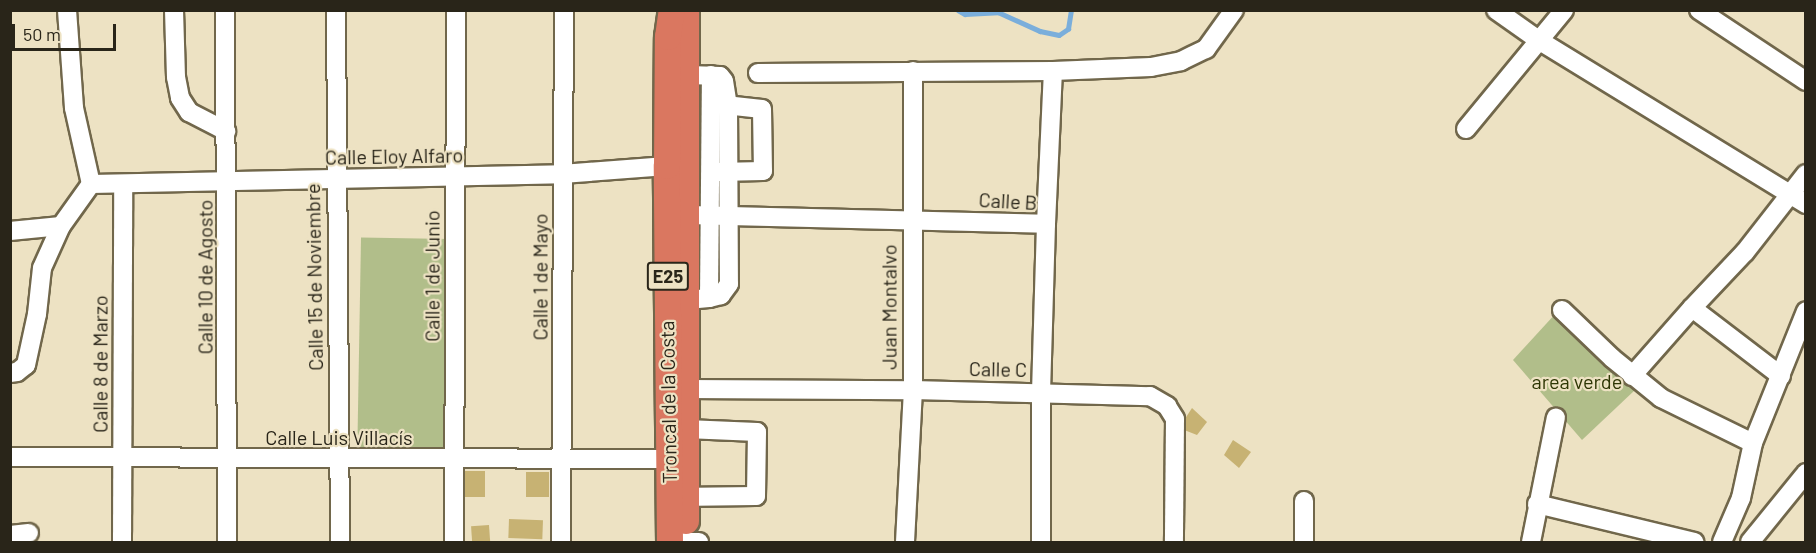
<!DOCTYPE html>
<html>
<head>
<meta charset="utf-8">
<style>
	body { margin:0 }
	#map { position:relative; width:1816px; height:553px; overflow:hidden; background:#ede2c3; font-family:Barlow,sans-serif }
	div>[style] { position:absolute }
	.green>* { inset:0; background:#b1be8a; transform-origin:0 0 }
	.stream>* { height:4.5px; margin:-2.25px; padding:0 2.25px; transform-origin:2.25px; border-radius:2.25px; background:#7aaedb }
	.building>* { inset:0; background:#c7b273; transform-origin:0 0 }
	.roads { filter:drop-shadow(2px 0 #71674b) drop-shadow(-2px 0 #71674b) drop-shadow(0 2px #71674b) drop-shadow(0 -2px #71674b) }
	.minor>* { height:18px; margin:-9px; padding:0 9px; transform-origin:9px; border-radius:9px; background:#fff }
	.highway>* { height:26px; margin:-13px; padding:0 13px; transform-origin:13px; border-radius:13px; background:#da7760 }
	span { translate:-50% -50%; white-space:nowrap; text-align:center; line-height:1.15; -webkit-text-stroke:4.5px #ede2c3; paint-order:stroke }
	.shield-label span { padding:2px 4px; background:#ede2c3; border:2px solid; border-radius:4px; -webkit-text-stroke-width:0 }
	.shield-label { font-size:18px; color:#292519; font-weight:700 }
	.street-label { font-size:20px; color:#292519 }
	.park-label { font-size:20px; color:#2e3705 }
	.frame { position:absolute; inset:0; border:12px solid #292519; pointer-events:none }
	.scale { position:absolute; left:12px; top:24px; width:104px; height:27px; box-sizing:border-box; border:3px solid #292519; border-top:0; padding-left:8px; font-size:18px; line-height:21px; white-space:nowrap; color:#292519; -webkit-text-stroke:4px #ede2c3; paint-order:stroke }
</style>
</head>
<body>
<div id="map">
	<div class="green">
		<i style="left:449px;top:239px;width:211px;height:88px;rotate:91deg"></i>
		<i style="clip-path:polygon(1557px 312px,1635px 390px,1582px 440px,1513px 360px)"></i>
	</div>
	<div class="stream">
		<i style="left:958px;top:10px;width:8px;rotate:30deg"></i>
		<i style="left:965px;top:14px;width:33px;rotate:-3deg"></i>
		<i style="left:998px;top:12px;width:46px;rotate:24.3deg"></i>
		<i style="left:1040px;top:31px;width:19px;rotate:12deg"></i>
		<i style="left:1059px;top:35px;width:11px;rotate:-34deg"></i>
		<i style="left:1068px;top:29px;width:19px;rotate:-81deg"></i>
	</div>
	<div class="building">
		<i style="clip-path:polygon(1192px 408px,1207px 422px,1197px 435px,1179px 428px)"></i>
		<i style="clip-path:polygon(1233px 440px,1251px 452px,1239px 468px,1224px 455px)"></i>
		<i style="left:462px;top:471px;width:23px;height:26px"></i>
		<i style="left:526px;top:472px;width:23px;height:25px"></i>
		<i style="left:509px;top:519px;width:34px;height:19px;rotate:2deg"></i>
		<i style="left:489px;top:525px;width:16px;height:18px;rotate:86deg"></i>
	</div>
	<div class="roads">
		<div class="minor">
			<i style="left:67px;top:10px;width:98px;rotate:85.9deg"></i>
			<i style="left:74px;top:108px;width:78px;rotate:77.4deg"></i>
			<i style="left:174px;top:10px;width:67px;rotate:88.3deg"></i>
			<i style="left:176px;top:77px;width:21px;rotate:79deg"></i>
			<i style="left:180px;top:98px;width:17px;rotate:57deg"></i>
			<i style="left:189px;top:112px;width:42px;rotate:27.2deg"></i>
			<i style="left:225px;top:10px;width:532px;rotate:89.78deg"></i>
			<i style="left:336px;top:10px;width:532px;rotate:89.57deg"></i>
			<i style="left:1496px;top:10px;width:54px;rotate:35.2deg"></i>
			<i style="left:1540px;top:41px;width:312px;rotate:31.5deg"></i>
			<i style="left:1699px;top:10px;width:128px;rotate:33.6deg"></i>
			<i style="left:758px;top:73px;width:295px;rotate:-0.4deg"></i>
			<i style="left:1053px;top:71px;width:98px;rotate:-2.3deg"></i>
			<i style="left:1151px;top:67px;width:31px;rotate:-11deg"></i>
			<i style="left:1181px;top:61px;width:28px;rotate:-26deg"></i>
			<i style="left:1206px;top:49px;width:48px;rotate:-54.3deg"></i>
			<i style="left:688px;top:75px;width:32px;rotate:2deg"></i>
			<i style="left:720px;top:76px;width:6px;rotate:51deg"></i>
			<i style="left:724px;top:81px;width:24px;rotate:81deg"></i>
			<i style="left:728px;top:105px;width:179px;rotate:89.7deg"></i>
			<i style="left:729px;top:284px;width:14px;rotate:126deg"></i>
			<i style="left:721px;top:295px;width:12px;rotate:166deg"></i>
			<i style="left:716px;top:104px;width:46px;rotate:6.2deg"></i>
			<i style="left:762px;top:109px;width:62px;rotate:89.1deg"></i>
			<i style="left:763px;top:171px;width:45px;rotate:178.7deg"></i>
			<i style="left:1466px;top:129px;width:154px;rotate:-50.5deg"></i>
			<i style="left:91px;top:184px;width:471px;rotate:-1.2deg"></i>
			<i style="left:562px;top:174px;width:105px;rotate:-4.4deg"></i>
			<i style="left:687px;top:215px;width:359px;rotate:1.4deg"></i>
			<i style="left:1046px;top:224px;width:168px;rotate:91.7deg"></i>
			<i style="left:1041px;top:392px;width:150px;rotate:90deg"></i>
			<i style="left:1046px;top:224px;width:153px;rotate:-87.4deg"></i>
			<i style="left:10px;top:231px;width:51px;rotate:-5.6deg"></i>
			<i style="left:698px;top:299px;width:11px;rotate:-5deg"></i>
			<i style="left:709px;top:298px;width:223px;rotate:-89.5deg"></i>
			<i style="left:1562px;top:310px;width:69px;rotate:43.8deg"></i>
			<i style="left:1612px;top:358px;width:63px;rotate:39.2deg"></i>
			<i style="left:1661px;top:398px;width:102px;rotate:26.1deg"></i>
			<i style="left:10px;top:373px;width:7px;rotate:-8deg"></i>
			<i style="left:17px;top:372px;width:11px;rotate:-38deg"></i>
			<i style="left:26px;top:365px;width:52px;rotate:-77.8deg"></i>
			<i style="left:37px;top:314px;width:46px;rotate:-83.8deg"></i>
			<i style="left:42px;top:268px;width:46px;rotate:-65.7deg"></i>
			<i style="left:61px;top:226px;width:52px;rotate:-54.5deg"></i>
			<i style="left:1632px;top:376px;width:91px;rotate:-48.6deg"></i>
			<i style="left:1781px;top:376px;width:112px;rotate:-142.6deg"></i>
			<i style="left:1692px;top:308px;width:77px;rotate:-46.6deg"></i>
			<i style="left:1745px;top:252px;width:99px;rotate:-52deg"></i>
			<i style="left:686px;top:389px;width:227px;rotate:0.3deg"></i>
			<i style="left:913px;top:390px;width:237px;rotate:1.5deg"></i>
			<i style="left:1150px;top:396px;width:20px;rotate:30deg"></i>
			<i style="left:1167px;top:406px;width:15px;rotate:58deg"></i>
			<i style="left:1175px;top:419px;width:123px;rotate:90.5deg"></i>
			<i style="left:10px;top:457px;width:658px;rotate:0.17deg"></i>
			<i style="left:676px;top:497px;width:80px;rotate:-0.7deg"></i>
			<i style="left:756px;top:496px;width:64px;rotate:-89.1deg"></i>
			<i style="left:757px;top:432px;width:71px;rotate:-177.6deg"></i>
			<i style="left:1537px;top:504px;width:162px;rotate:13.6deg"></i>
			<i style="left:10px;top:535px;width:19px;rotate:-6deg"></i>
			<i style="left:122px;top:542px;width:357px;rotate:-89.8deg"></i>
			<i style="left:454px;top:542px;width:532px;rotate:-89.78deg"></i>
			<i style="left:561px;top:542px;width:532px;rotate:-89.68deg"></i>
			<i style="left:670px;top:542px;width:29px"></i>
			<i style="left:905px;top:542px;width:152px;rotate:-87deg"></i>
			<i style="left:913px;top:390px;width:319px;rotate:-90deg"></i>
			<i style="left:1304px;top:542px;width:41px;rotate:-90deg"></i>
			<i style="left:1531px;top:542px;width:127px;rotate:-78.7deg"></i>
			<i style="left:1722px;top:542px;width:48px;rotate:-66.6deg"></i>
			<i style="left:1741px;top:498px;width:56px;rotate:-77.7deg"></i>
			<i style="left:1753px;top:443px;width:142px;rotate:-68.1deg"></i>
			<i style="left:1750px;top:542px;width:89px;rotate:-50.9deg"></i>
		</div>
		<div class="highway">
			<i style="left:686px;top:521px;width:511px;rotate:-90deg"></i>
			<i style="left:670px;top:542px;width:376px;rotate:-90.5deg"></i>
			<i style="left:667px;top:166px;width:129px;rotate:-89.6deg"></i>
			<i style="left:668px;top:37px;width:27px;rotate:-82deg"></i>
		</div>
	</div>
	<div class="shield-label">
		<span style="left:668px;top:276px">E25</span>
	</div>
	<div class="street-label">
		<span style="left:394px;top:156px;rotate:-1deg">Calle Eloy Alfaro</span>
		<span style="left:1008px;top:201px;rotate:3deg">Calle B</span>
		<span style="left:432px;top:276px;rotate:-90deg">Calle 1 de Junio</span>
		<span style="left:205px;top:277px;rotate:-90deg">Calle 10 de Agosto</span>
		<span style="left:314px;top:277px;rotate:-91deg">Calle 15 de Noviembre</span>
		<span style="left:540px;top:277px;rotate:-90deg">Calle 1 de Mayo</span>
		<span style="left:889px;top:307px;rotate:-90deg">Juan Montalvo</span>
		<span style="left:100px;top:364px;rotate:-90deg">Calle 8 de Marzo</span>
		<span style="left:998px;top:369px;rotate:1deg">Calle C</span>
		<span style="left:668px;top:402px;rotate:-91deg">Troncal de la Costa</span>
		<span style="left:339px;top:437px">Calle Luis Villacís</span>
	</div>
	<div class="park-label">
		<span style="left:1577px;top:381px">area verde</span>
	</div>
	<div class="frame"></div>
	<div class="scale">50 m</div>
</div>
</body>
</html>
